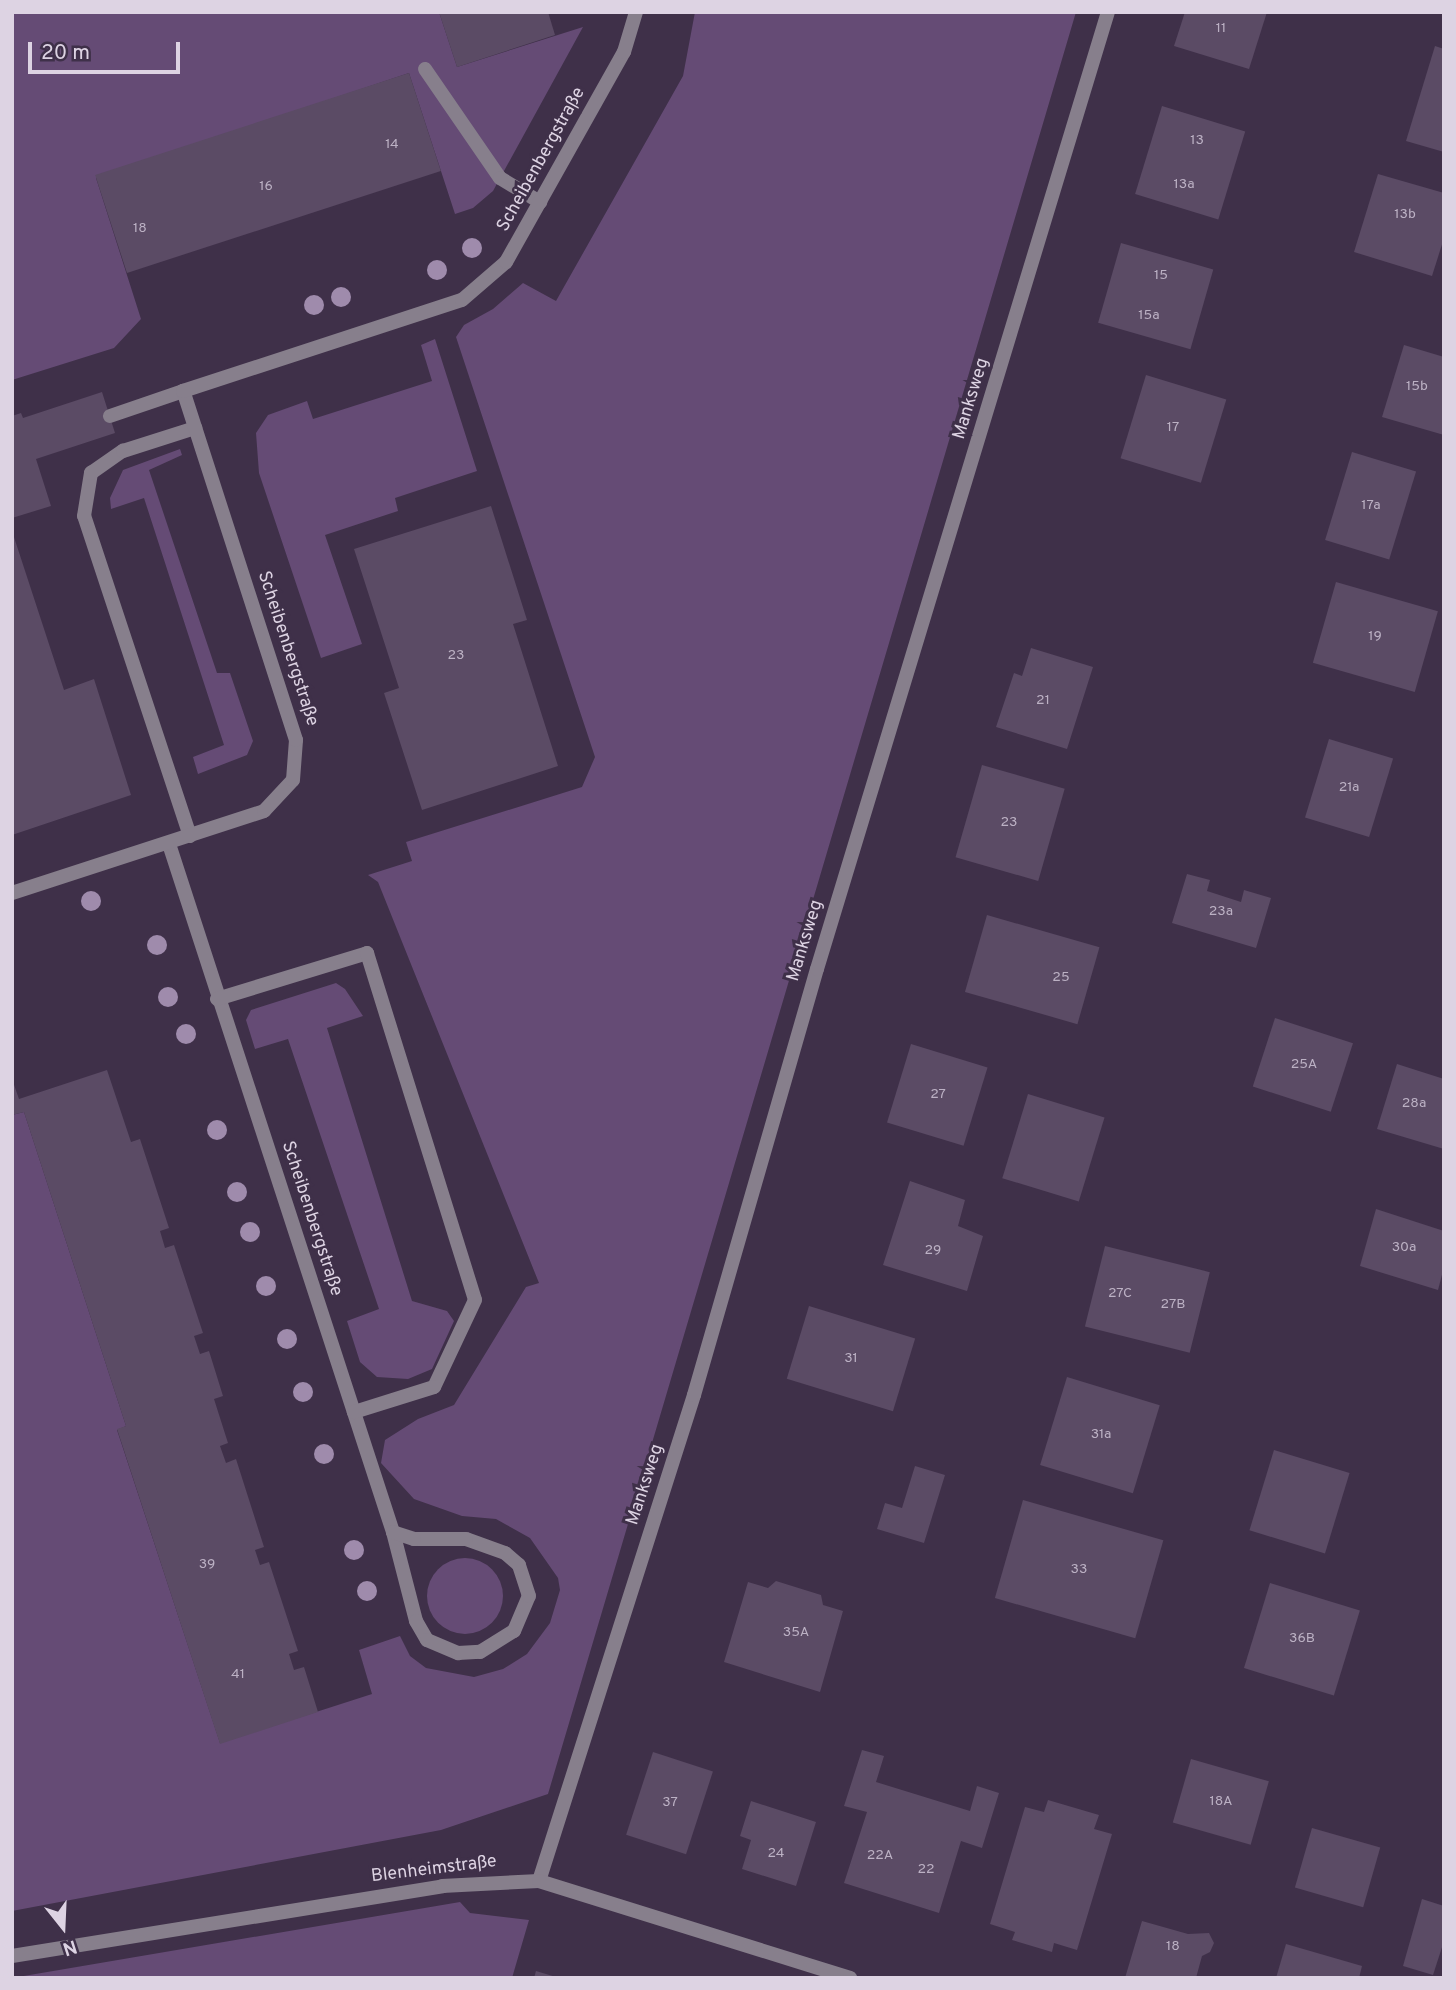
<!DOCTYPE html>
<html>
<head>
<meta charset="utf-8">
<style>
	body { margin:0 }
	#map { position:relative; width:1456px; height:1990px; overflow:hidden; background:#3f3049; font-family:Overpass,sans-serif }
	div>[style] { position:absolute }
	.green>* { inset:0; background:#654b75 }
	.round { border-radius:50% }
	.building>* { inset:0; background:#5b4b65; transform-origin:0 0 }
	.service>* { height:14px; margin:-7px; padding:0 7px; transform-origin:7px; border-radius:7px; background:#877f8c }
	.minor>* { height:14px; margin:-7px; padding:0 7px; transform-origin:7px; border-radius:7px; background:#877f8c }
	.trees>* { width:20px; height:20px; margin:-10px; border-radius:50%; background:#9f8bac }
	span { translate:-50% -50%; white-space:nowrap; text-align:center; line-height:1.15; -webkit-text-stroke:6px #3f3049; paint-order:stroke }
	.number-label { font-size:14px; color:#bcb1c4 }
	.number-label span { -webkit-text-stroke-width:0 }
	.street-label { font-size:18px; color:#ddd3e3 }
	.frame { position:absolute; inset:0; border:14px solid #ddd3e3; pointer-events:none }
	.north { position:absolute; left:28px; top:1892px; width:70px; height:70px; -webkit-text-stroke:5px #3f3049; paint-order:stroke; rotate:162deg; font-size:19px; font-weight:700; line-height:28px; text-align:center; color:#ddd3e3 }
	.north::after { content:''; display:block; margin:auto; width:24px; height:32px; background:#ddd3e3; clip-path:polygon(50% 0,100% 100%,50% 72%,0 100%) }
	.scale { position:absolute; left:28px; top:42px; width:152px; height:32px; box-sizing:border-box; border:4px solid #ddd3e3; border-top:0; padding-left:9px; font-size:21px; line-height:24px; white-space:nowrap; color:#ddd3e3; -webkit-text-stroke:5px #3f3049; paint-order:stroke }
</style>
</head>
<body>
<div id="map">
	<div class="green">
		<i style="clip-path:polygon(12px 12px,439px 12px,457px 67px,583px 27px,493px 191px,473px 208px,455px 214px,409px 73px,96px 178px,141px 319px,114px 348px,12px 380px)"></i>
		<i style="clip-path:polygon(695px 12px,1076px 12px,548px 1794px,441px 1830px,12px 1911px,12px 1115px,24px 1112px,126px 1426px,117px 1430px,220px 1743px,372px 1694px,359px 1650px,400px 1636px,410px 1656px,426px 1668px,474px 1677px,503px 1669px,527px 1654px,550px 1623px,560px 1590px,558px 1578px,530px 1538px,496px 1519px,462px 1516px,414px 1499px,381px 1463px,385px 1440px,418px 1419px,454px 1405px,526px 1287px,539px 1283px,378px 882px,368px 875px,412px 861px,406px 842px,582px 787px,595px 757px,456px 337px,464px 325px,493px 309px,523px 283px,556px 301px,683px 76px)"></i>
		<i style="clip-path:polygon(435px 339px,477px 471px,395px 498px,398px 511px,325px 535px,362px 644px,321px 658px,259px 473px,256px 433px,268px 415px,307px 401px,313px 419px,432px 381px,421px 345px)"></i>
		<i style="clip-path:polygon(180px 449px,182px 455px,149px 470px,217px 673px,230px 673px,253px 741px,247px 755px,198px 774px,193px 757px,224px 745px,144px 498px,111px 509px,110px 498px,123px 470px)"></i>
		<i style="clip-path:polygon(336px 983px,345px 989px,363px 1016px,327px 1028px,412px 1301px,447px 1311px,454px 1321px,432px 1369px,408px 1379px,377px 1377px,360px 1362px,347px 1321px,379px 1309px,288px 1039px,255px 1049px,246px 1020px,251px 1010px)"></i>
		<i class="round" style="left:427px;top:1558px;width:76px;height:76px"></i>
		<i style="clip-path:polygon(460px 1902px,470px 1913px,529px 1920px,512px 1978px,12px 1978px)"></i>
	</div>
	<div class="building">
		<i style="clip-path:polygon(439px 12px,548px 12px,555px 35px,457px 67px)"></i>
		<i style="clip-path:polygon(1185px 12px,1267px 12px,1249px 69px,1174px 46px)"></i>
		<i style="clip-path:polygon(1435px 46px,1444px 49px,1444px 152px,1406px 141px)"></i>
		<i style="left:409px;top:73px;width:103px;height:330px;rotate:72deg"></i>
		<i style="left:1162px;top:106px;width:87px;height:92px;rotate:17deg"></i>
		<i style="clip-path:polygon(1378px 174px,1444px 193px,1444px 238px,1432px 276px,1354px 252px)"></i>
		<i style="left:1121px;top:243px;width:96px;height:83px;rotate:16deg"></i>
		<i style="clip-path:polygon(1404px 345px,1444px 357px,1444px 435px,1382px 417px)"></i>
		<i style="left:1146px;top:375px;width:84px;height:87px;rotate:17deg"></i>
		<i style="clip-path:polygon(102px 392px,115px 433px,36px 459px,51px 506px,12px 518px,12px 416px,21px 413px,23px 418px)"></i>
		<i style="left:1352px;top:452px;width:67px;height:92px;rotate:17deg"></i>
		<i style="clip-path:polygon(491px 506px,527px 620px,513px 624px,558px 766px,422px 810px,384px 693px,399px 688px,354px 549px)"></i>
		<i style="clip-path:polygon(12px 531px,64px 690px,94px 679px,131px 795px,12px 835px)"></i>
		<i style="left:1336px;top:582px;width:106px;height:84px;rotate:16deg"></i>
		<i style="clip-path:polygon(1031px 648px,1093px 667px,1067px 749px,996px 727px,1014px 673px,1022px 676px)"></i>
		<i style="left:1329px;top:739px;width:67px;height:82px;rotate:17deg"></i>
		<i style="left:982px;top:765px;width:86px;height:96px;rotate:16deg"></i>
		<i style="clip-path:polygon(1187px 874px,1210px 880px,1207px 891px,1241px 902px,1244px 890px,1271px 898px,1256px 948px,1172px 923px)"></i>
		<i style="left:987px;top:915px;width:117px;height:80px;rotate:16deg"></i>
		<i style="left:1275px;top:1018px;width:82px;height:72px;rotate:18deg"></i>
		<i style="left:911px;top:1044px;width:80px;height:82px;rotate:17deg"></i>
		<i style="clip-path:polygon(1397px 1064px,1444px 1079px,1444px 1149px,1377px 1129px)"></i>
		<i style="clip-path:polygon(107px 1070px,131px 1142px,140px 1139px,169px 1228px,160px 1231px,165px 1248px,174px 1245px,203px 1333px,194px 1336px,200px 1354px,209px 1351px,223px 1396px,214px 1399px,228px 1443px,220px 1446px,226px 1463px,236px 1459px,264px 1547px,255px 1550px,260px 1565px,269px 1562px,298px 1651px,289px 1654px,294px 1670px,304px 1667px,318px 1712px,220px 1744px,117px 1429px,126px 1426px,24px 1112px,12px 1115px,12px 1079px,19px 1099px)"></i>
		<i style="left:1028px;top:1094px;width:80px;height:88px;rotate:17deg"></i>
		<i style="clip-path:polygon(910px 1181px,965px 1200px,958px 1226px,983px 1236px,967px 1291px,883px 1265px)"></i>
		<i style="clip-path:polygon(1376px 1209px,1444px 1231px,1444px 1267px,1438px 1290px,1360px 1266px)"></i>
		<i style="left:1105px;top:1246px;width:108px;height:83px;rotate:14deg"></i>
		<i style="left:809px;top:1306px;width:111px;height:76px;rotate:17deg"></i>
		<i style="left:1067px;top:1377px;width:97px;height:92px;rotate:17deg"></i>
		<i style="left:1274px;top:1450px;width:79px;height:84px;rotate:17deg"></i>
		<i style="clip-path:polygon(915px 1466px,945px 1475px,924px 1543px,877px 1529px,885px 1503px,902px 1508px)"></i>
		<i style="left:1023px;top:1500px;width:146px;height:102px;rotate:16deg"></i>
		<i style="clip-path:polygon(776px 1581px,821px 1595px,823px 1605px,843px 1611px,820px 1692px,724px 1662px,748px 1582px,768px 1588px)"></i>
		<i style="left:1270px;top:1583px;width:94px;height:89px;rotate:17deg"></i>
		<i style="clip-path:polygon(862px 1750px,884px 1756px,876px 1782px,970px 1811px,977px 1786px,999px 1793px,982px 1848px,961px 1841px,939px 1913px,844px 1883px,867px 1812px,844px 1806px)"></i>
		<i style="left:653px;top:1752px;width:63px;height:87px;rotate:18deg"></i>
		<i style="left:1191px;top:1759px;width:81px;height:66px;rotate:16deg"></i>
		<i style="clip-path:polygon(1048px 1800px,1099px 1815px,1094px 1829px,1112px 1834px,1077px 1950px,1054px 1943px,1052px 1952px,1012px 1940px,1015px 1932px,990px 1924px,1025px 1807px,1044px 1812px)"></i>
		<i style="clip-path:polygon(751px 1801px,816px 1822px,796px 1886px,742px 1869px,751px 1840px,740px 1836px)"></i>
		<i style="left:1312px;top:1828px;width:71px;height:62px;rotate:16deg"></i>
		<i style="clip-path:polygon(1422px 1899px,1444px 1906px,1444px 1941px,1433px 1975px,1403px 1966px)"></i>
		<i style="clip-path:polygon(1142px 1921px,1188px 1934px,1209px 1933px,1214px 1943px,1210px 1952px,1202px 1956px,1196px 1978px,1125px 1978px)"></i>
		<i style="clip-path:polygon(1286px 1944px,1362px 1966px,1359px 1978px,1276px 1978px)"></i>
		<i style="clip-path:polygon(536px 1971px,556px 1977px,556px 1978px,534px 1978px)"></i>
	</div>
	<div class="service">
		<i style="left:425px;top:69px;width:132px;rotate:55.5deg"></i>
		<i style="left:500px;top:178px;width:47px;rotate:31deg"></i>
		<i style="left:110px;top:416px;width:77px;rotate:-18.9deg"></i>
		<i style="left:190px;top:836px;width:337px;rotate:-108.3deg"></i>
		<i style="left:84px;top:516px;width:44px;rotate:-80.8deg"></i>
		<i style="left:91px;top:473px;width:39px;rotate:-35deg"></i>
		<i style="left:123px;top:451px;width:76px;rotate:-17.7deg"></i>
		<i style="left:169px;top:844px;width:724px;rotate:71.97deg"></i>
		<i style="left:393px;top:1532px;width:92px;rotate:75.5deg"></i>
		<i style="left:416px;top:1621px;width:22px;rotate:60deg"></i>
		<i style="left:427px;top:1640px;width:34px;rotate:23deg"></i>
		<i style="left:458px;top:1653px;width:22px;rotate:-3deg"></i>
		<i style="left:480px;top:1652px;width:40px;rotate:-32deg"></i>
		<i style="left:514px;top:1631px;width:38px;rotate:-67deg"></i>
		<i style="left:529px;top:1596px;width:33px;rotate:-108deg"></i>
		<i style="left:519px;top:1565px;width:18px;rotate:-139deg"></i>
		<i style="left:505px;top:1553px;width:41px;rotate:-160.3deg"></i>
		<i style="left:466px;top:1539px;width:52px;rotate:180deg"></i>
		<i style="left:414px;top:1539px;width:22px;rotate:-162deg"></i>
		<i style="left:217px;top:999px;width:157px;rotate:-17deg"></i>
		<i style="left:367px;top:953px;width:363px;rotate:72.7deg"></i>
		<i style="left:475px;top:1300px;width:96px;rotate:115.2deg"></i>
		<i style="left:434px;top:1387px;width:84px;rotate:162.6deg"></i>
	</div>
	<div class="minor">
		<i style="left:12px;top:893px;width:265px;rotate:-18deg"></i>
		<i style="left:264px;top:811px;width:42px;rotate:-46.9deg"></i>
		<i style="left:293px;top:780px;width:40px;rotate:-85.7deg"></i>
		<i style="left:296px;top:740px;width:367px;rotate:-107.9deg"></i>
		<i style="left:183px;top:391px;width:293px;rotate:-18.1deg"></i>
		<i style="left:462px;top:300px;width:58px;rotate:-40.8deg"></i>
		<i style="left:506px;top:262px;width:241px;rotate:-60.7deg"></i>
		<i style="left:624px;top:52px;width:42px;rotate:-73.3deg"></i>
		<i style="left:539px;top:1881px;width:510px;rotate:-72.31deg"></i>
		<i style="left:694px;top:1395px;width:443px;rotate:-73.9deg"></i>
		<i style="left:817px;top:969px;width:1000px;rotate:-73.09deg"></i>
		<i style="left:12px;top:1956px;width:436px;rotate:-9.2deg"></i>
		<i style="left:442px;top:1886px;width:97px;rotate:-3deg"></i>
		<i style="left:539px;top:1881px;width:326px;rotate:17.3deg"></i>
	</div>
	<div class="trees">
		<i style="left:472px;top:248px"></i>
		<i style="left:437px;top:270px"></i>
		<i style="left:341px;top:297px"></i>
		<i style="left:314px;top:305px"></i>
		<i style="left:91px;top:901px"></i>
		<i style="left:157px;top:945px"></i>
		<i style="left:168px;top:997px"></i>
		<i style="left:186px;top:1034px"></i>
		<i style="left:217px;top:1130px"></i>
		<i style="left:237px;top:1192px"></i>
		<i style="left:250px;top:1232px"></i>
		<i style="left:266px;top:1286px"></i>
		<i style="left:287px;top:1339px"></i>
		<i style="left:303px;top:1392px"></i>
		<i style="left:324px;top:1454px"></i>
		<i style="left:354px;top:1550px"></i>
		<i style="left:367px;top:1591px"></i>
	</div>
	<div class="number-label">
		<span style="left:1221px;top:29px">11</span>
		<span style="left:1197px;top:141px">13</span>
		<span style="left:392px;top:145px">14</span>
		<span style="left:1184px;top:185px">13a</span>
		<span style="left:266px;top:187px">16</span>
		<span style="left:1405px;top:215px">13b</span>
		<span style="left:140px;top:229px">18</span>
		<span style="left:1161px;top:276px">15</span>
		<span style="left:1149px;top:316px">15a</span>
		<span style="left:1417px;top:387px">15b</span>
		<span style="left:1173px;top:428px">17</span>
		<span style="left:1371px;top:506px">17a</span>
		<span style="left:1375px;top:637px">19</span>
		<span style="left:456px;top:656px">23</span>
		<span style="left:1043px;top:701px">21</span>
		<span style="left:1349px;top:788px">21a</span>
		<span style="left:1009px;top:823px">23</span>
		<span style="left:1221px;top:912px">23a</span>
		<span style="left:1061px;top:978px">25</span>
		<span style="left:1304px;top:1065px">25A</span>
		<span style="left:938px;top:1095px">27</span>
		<span style="left:1414px;top:1104px">28a</span>
		<span style="left:1404px;top:1248px">30a</span>
		<span style="left:933px;top:1251px">29</span>
		<span style="left:1120px;top:1294px">27C</span>
		<span style="left:1173px;top:1305px">27B</span>
		<span style="left:851px;top:1359px">31</span>
		<span style="left:1101px;top:1435px">31a</span>
		<span style="left:207px;top:1565px">39</span>
		<span style="left:1079px;top:1570px">33</span>
		<span style="left:796px;top:1633px">35A</span>
		<span style="left:1302px;top:1639px">36B</span>
		<span style="left:238px;top:1675px">41</span>
		<span style="left:1221px;top:1802px">18A</span>
		<span style="left:670px;top:1803px">37</span>
		<span style="left:776px;top:1854px">24</span>
		<span style="left:880px;top:1856px">22A</span>
		<span style="left:926px;top:1870px">22</span>
		<span style="left:1173px;top:1947px">18</span>
	</div>
	<div class="street-label">
		<span style="left:542px;top:160px;rotate:-61deg">Scheibenbergstraße</span>
		<span style="left:972px;top:399px;rotate:-73deg">Manksweg</span>
		<span style="left:287px;top:649px;rotate:72deg">Scheibenbergstraße</span>
		<span style="left:806px;top:941px;rotate:-73deg">Manksweg</span>
		<span style="left:311px;top:1219px;rotate:72deg">Scheibenbergstraße</span>
		<span style="left:646px;top:1485px;rotate:-72deg">Manksweg</span>
		<span style="left:434px;top:1870px;rotate:-7deg">Blenheimstraße</span>
	</div>
	<div class="frame"></div>
	<div class="north">N</div>
	<div class="scale">20 m</div>
</div>
</body>
</html>
